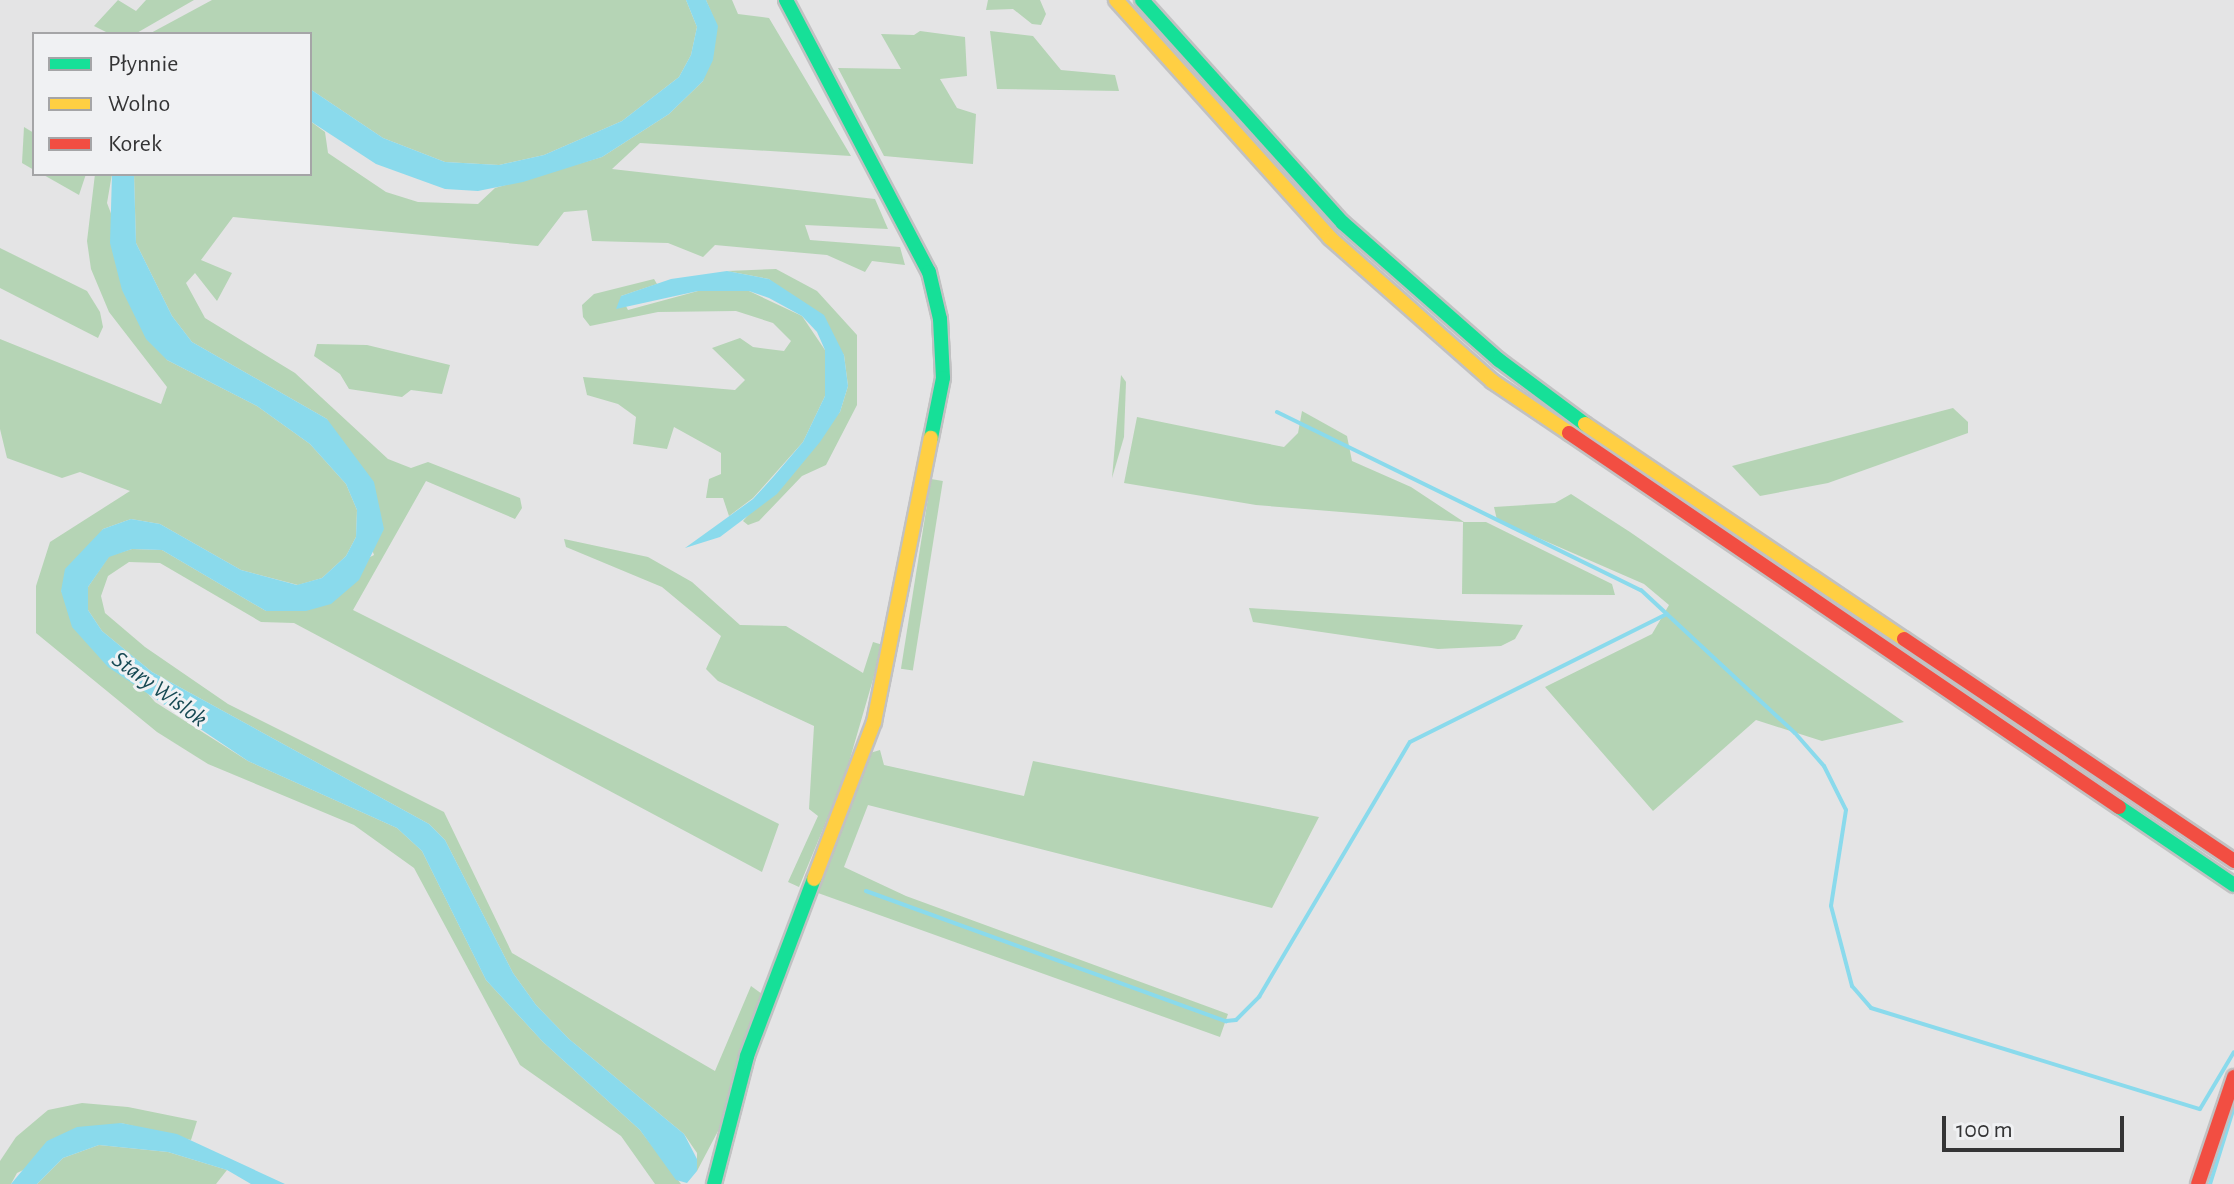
<!DOCTYPE html>
<html>
<head>
<meta charset="utf-8">
<style>
	body { margin:0 }
	#map { position:relative; width:2234px; height:1184px; overflow:hidden; background:#e4e4e5; font-family:"Alegreya Sans",sans-serif }
	div>[style] { position:absolute }
	.green>* { inset:0; background:#b5d4b5; transform-origin:0 0 }
	.water>* { inset:0; background:#8adaec }
	.stream>* { height:4px; margin:-2px; padding:0 2px; transform-origin:2px; border-radius:2px; background:#8adaec }
	.roads { filter:drop-shadow(2px 0 #c1c1c2) drop-shadow(-2px 0 #c1c1c2) drop-shadow(0 2px #c1c1c2) drop-shadow(0 -2px #c1c1c2) }
	.fast>* { height:14px; margin:-7px; padding:0 7px; transform-origin:7px; border-radius:7px; background:#16e098 }
	.slow>* { height:14px; margin:-7px; padding:0 7px; transform-origin:7px; border-radius:7px; background:#ffcf43 }
	.jam>* { height:14px; margin:-7px; padding:0 7px; transform-origin:7px; border-radius:7px; background:#f24e42 }
	span { translate:-50% -50%; white-space:nowrap; text-align:center; line-height:1.15; -webkit-text-stroke:6px #f0f1f3; paint-order:stroke }
	.water-label { font-size:24px; color:#164953; font-style:italic }
	.legend { position:absolute; left:32px; top:32px; width:280px; height:144px; box-sizing:border-box; background:#f0f1f3; border:2px solid #a5a5a7; margin:0; padding:10px 14px; list-style:none; font-size:24px; color:#343435 }
	.legend li { display:flex; align-items:center; gap:16px; height:40px }
	.legend b { width:40px; border:2px solid #a5a5a7 }
	.scale { position:absolute; left:1942px; top:1116px; width:182px; height:36px; box-sizing:border-box; border:4px solid #343435; border-top:0; padding-left:10px; font-size:24px; line-height:28px; white-space:nowrap; color:#343435; -webkit-text-stroke:6px #f0f1f3; paint-order:stroke }
</style>
</head>
<body>
<div id="map">
	<div class="green">
		<i style="clip-path:polygon(118px 0,136px 11px,146px 0,194px 0,135px 34px,110px 34px,94px 26px)"></i>
		<i style="clip-path:polygon(212px 0,686px 0,697px 27px,691px 55px,679px 77px,622px 121px,544px 155px,499px 165px,445px 162px,383px 138px,310px 89px,310px 34px,149px 34px)"></i>
		<i style="clip-path:polygon(706px 0,732px 0,738px 14px,769px 18px,851px 156px,640px 143px,612px 169px,875px 199px,888px 229px,805px 225px,810px 240px,900px 247px,905px 265px,872px 261px,865px 272px,827px 255px,715px 245px,703px 257px,668px 243px,592px 241px,587px 210px,564px 212px,538px 246px,233px 217px,201px 260px,232px 273px,217px 301px,195px 273px,186px 283px,205px 318px,295px 373px,388px 459px,411px 468px,428px 462px,520px 498px,522px 508px,515px 519px,426px 481px,353px 610px,779px 824px,762px 872px,294px 623px,261px 622px,160px 563px,129px 562px,108px 576px,101px 596px,105px 613px,145px 647px,228px 704px,444px 812px,512px 953px,715px 1071px,751px 986px,762px 994px,727px 1114px,697px 1171px,697px 1153px,684px 1134px,569px 1039px,536px 1005px,513px 973px,445px 840px,429px 824px,152px 672px,102px 631px,88px 610px,88px 587px,109px 556px,132px 549px,162px 550px,266px 611px,374px 555px,327px 419px,192px 342px,172px 316px,136px 243px,134px 174px,310px 174px,310px 121px,325px 132px,328px 153px,386px 192px,418px 202px,478px 204px,495px 188px,602px 157px,669px 114px,703px 81px,717px 26px)"></i>
		<i style="clip-path:polygon(988px 0,1040px 0,1046px 14px,1041px 25px,1032px 24px,1013px 9px,986px 10px)"></i>
		<i style="clip-path:polygon(920px 31px,965px 37px,967px 76px,940px 79px,957px 108px,976px 114px,973px 164px,884px 156px,838px 68px,901px 69px,881px 34px,914px 35px)"></i>
		<i style="clip-path:polygon(990px 31px,1033px 36px,1061px 70px,1115px 75px,1119px 91px,997px 89px)"></i>
		<i style="clip-path:polygon(24px 127px,34px 133px,34px 170px,22px 163px)"></i>
		<i style="clip-path:polygon(42px 174px,86px 174px,79px 195px)"></i>
		<i style="clip-path:polygon(95px 174px,112px 174px,107px 203px,167px 360px,257px 406px,310px 444px,346px 484px,357px 510px,356px 537px,346px 556px,322px 578px,298px 585px,241px 570px,160px 524px,131px 519px,103px 529px,61px 591px,155px 702px,248px 761px,397px 828px,422px 851px,486px 980px,543px 1042px,640px 1130px,681px 1184px,655px 1184px,621px 1136px,520px 1065px,414px 868px,354px 825px,208px 764px,157px 732px,36px 633px,36px 586px,50px 542px,130px 491px,80px 472px,62px 478px,7px 458px,0 429px,0 339px,161px 404px,167px 387px,109px 312px,91px 269px,87px 241px)"></i>
		<i style="clip-path:polygon(0 248px,87px 291px,100px 312px,103px 327px,98px 338px,0 288px)"></i>
		<i style="clip-path:polygon(776px 269px,817px 291px,857px 335px,857px 405px,826px 465px,802px 476px,759px 521px,748px 525px,743px 521px,840px 412px,848px 386px,844px 355px,769px 279px,727px 271px)"></i>
		<i style="clip-path:polygon(654px 279px,657px 284px,621px 296px,628px 310px,698px 291px,749px 291px,802px 316px,825px 350px,825px 396px,803px 442px,753px 498px,729px 516px,723px 498px,706px 498px,709px 479px,721px 474px,721px 453px,674px 427px,667px 449px,633px 444px,636px 417px,618px 404px,587px 395px,583px 377px,735px 390px,745px 380px,712px 348px,740px 338px,753px 347px,784px 351px,791px 341px,773px 323px,736px 311px,658px 312px,590px 326px,583px 317px,582px 305px,594px 294px)"></i>
		<i style="clip-path:polygon(317px 344px,367px 345px,450px 365px,442px 394px,411px 390px,402px 397px,349px 389px,340px 374px,314px 356px)"></i>
		<i style="clip-path:polygon(1121px 375px,1126px 382px,1124px 437px,1112px 478px)"></i>
		<i style="clip-path:polygon(1953px 408px,1968px 422px,1968px 433px,1828px 483px,1760px 496px,1732px 466px)"></i>
		<i style="clip-path:polygon(1302px 411px,1347px 436px,1352px 461px,1411px 487px,1464px 522px,1486px 522px,1612px 584px,1615px 595px,1462px 594px,1463px 522px,1256px 505px,1124px 483px,1137px 417px,1284px 447px,1298px 433px)"></i>
		<i style="left:931px;top:479px;width:12px;height:192px;rotate:9deg"></i>
		<i style="clip-path:polygon(1571px 494px,1630px 532px,1904px 722px,1822px 741px,1756px 720px,1653px 811px,1545px 687px,1652px 634px,1669px 605px,1644px 584px,1497px 520px,1494px 507px,1555px 503px)"></i>
		<i style="clip-path:polygon(564px 539px,648px 557px,692px 582px,740px 625px,786px 626px,863px 673px,873px 642px,883px 645px,845px 776px,799px 887px,788px 882px,818px 816px,809px 809px,814px 726px,718px 681px,706px 669px,721px 636px,662px 587px,566px 547px)"></i>
		<i style="clip-path:polygon(1249px 608px,1523px 625px,1515px 639px,1501px 646px,1438px 649px,1253px 622px)"></i>
		<i style="clip-path:polygon(880px 750px,884px 765px,1024px 796px,1033px 761px,1319px 817px,1272px 908px,868px 805px,844px 867px,906px 896px,1228px 1014px,1220px 1037px,818px 893px,870px 753px)"></i>
		<i style="clip-path:polygon(82px 1103px,128px 1107px,197px 1121px,191px 1140px,121px 1123px,17px 1173px,11px 1184px,0 1184px,0 1161px,16px 1137px,48px 1110px)"></i>
		<i style="clip-path:polygon(99px 1145px,168px 1152px,227px 1170px,216px 1184px,37px 1184px,63px 1158px)"></i>
	</div>
	<div class="water">
		<i style="clip-path:polygon(686px 0,706px 0,718px 26px,713px 60px,703px 81px,669px 114px,602px 157px,523px 182px,478px 191px,445px 189px,376px 164px,310px 121px,310px 89px,383px 138px,445px 162px,499px 165px,544px 155px,622px 121px,679px 77px,691px 55px,697px 27px)"></i>
		<i style="clip-path:polygon(112px 174px,134px 174px,136px 243px,172px 316px,192px 342px,327px 419px,374px 482px,384px 529px,359px 580px,331px 604px,306px 611px,266px 611px,162px 550px,132px 549px,109px 557px,88px 587px,88px 610px,102px 631px,152px 672px,429px 824px,445px 840px,513px 973px,536px 1005px,569px 1039px,684px 1134px,697px 1159px,697px 1171px,687px 1183px,676px 1180px,640px 1130px,543px 1042px,486px 980px,422px 851px,397px 828px,248px 761px,108px 667px,72px 627px,61px 591px,65px 569px,103px 529px,131px 519px,160px 524px,241px 570px,297px 585px,322px 578px,346px 556px,356px 537px,357px 510px,346px 484px,310px 444px,257px 406px,167px 360px,146px 339px,122px 290px,110px 243px)"></i>
		<i style="clip-path:polygon(727px 271px,769px 279px,824px 315px,844px 355px,848px 386px,840px 412px,820px 442px,777px 494px,720px 537px,685px 548px,753px 499px,774px 476px,803px 442px,825px 396px,825px 350px,817px 332px,802px 316px,769px 298px,749px 291px,698px 291px,616px 309px,621px 296px,671px 279px)"></i>
		<i style="clip-path:polygon(121px 1123px,177px 1134px,285px 1184px,251px 1184px,227px 1170px,168px 1152px,99px 1145px,63px 1158px,37px 1184px,11px 1184px,47px 1141px,77px 1127px)"></i>
	</div>
	<div class="stream">
		<i style="left:1277px;top:412px;width:405px;rotate:26.1deg"></i>
		<i style="left:1641px;top:590px;width:210px;rotate:42.9deg"></i>
		<i style="left:1795px;top:733px;width:44px;rotate:48.7deg"></i>
		<i style="left:1824px;top:766px;width:49px;rotate:63.4deg"></i>
		<i style="left:1846px;top:810px;width:97px;rotate:98.9deg"></i>
		<i style="left:1831px;top:906px;width:83px;rotate:75.3deg"></i>
		<i style="left:1852px;top:986px;width:29px;rotate:49deg"></i>
		<i style="left:1871px;top:1008px;width:344px;rotate:17.1deg"></i>
		<i style="left:2200px;top:1109px;width:66px;rotate:-59.2deg"></i>
		<i style="left:866px;top:891px;width:383px;rotate:19.9deg"></i>
		<i style="left:1226px;top:1021px;width:10px;rotate:-6deg"></i>
		<i style="left:1236px;top:1020px;width:33px;rotate:-45deg"></i>
		<i style="left:1259px;top:997px;width:296px;rotate:-59.4deg"></i>
		<i style="left:1410px;top:742px;width:287px;rotate:-26.5deg"></i>
		<i style="left:2210px;top:1184px;width:81px;rotate:-72.7deg"></i>
	</div>
	<div class="roads">
		<div class="fast">
			<i style="left:786px;top:0;width:307px;rotate:62.3deg"></i>
			<i style="left:929px;top:272px;width:48px;rotate:76.8deg"></i>
			<i style="left:940px;top:319px;width:59px;rotate:87.1deg"></i>
			<i style="left:943px;top:378px;width:61px;rotate:101.3deg"></i>
			<i style="left:1142px;top:0;width:300px;rotate:48deg"></i>
			<i style="left:1343px;top:223px;width:208px;rotate:41.3deg"></i>
			<i style="left:1499px;top:360px;width:107px;rotate:36.7deg"></i>
			<i style="left:2119px;top:807px;width:139px;rotate:34.1deg"></i>
			<i style="left:714px;top:1184px;width:132px;rotate:-75.5deg"></i>
			<i style="left:747px;top:1056px;width:189px;rotate:-69.3deg"></i>
		</div>
		<div class="slow">
			<i style="left:1116px;top:0;width:320px;rotate:48deg"></i>
			<i style="left:1330px;top:238px;width:216px;rotate:41.4deg"></i>
			<i style="left:1492px;top:381px;width:93px;rotate:34deg"></i>
			<i style="left:1585px;top:424px;width:385px;rotate:34deg"></i>
			<i style="left:814px;top:879px;width:168px;rotate:-69.1deg"></i>
			<i style="left:874px;top:722px;width:290px;rotate:-78.7deg"></i>
		</div>
		<div class="jam">
			<i style="left:1569px;top:433px;width:665px;rotate:34.22deg"></i>
			<i style="left:1904px;top:639px;width:398px;rotate:33.9deg"></i>
			<i style="left:2198px;top:1184px;width:113px;rotate:-71.4deg"></i>
		</div>
	</div>
	<div class="water-label">
		<span style="left:159px;top:690px;rotate:36deg">Stary Wislok</span>
	</div>
	<ul class="legend">
	<li><b style="height:10px;background:#16e098"></b>Płynnie</li>
	<li><b style="height:10px;background:#ffcf43"></b>Wolno</li>
	<li><b style="height:10px;background:#f24e42"></b>Korek</li>
	</ul>
	<div class="scale">100 m</div>
</div>
</body>
</html>
